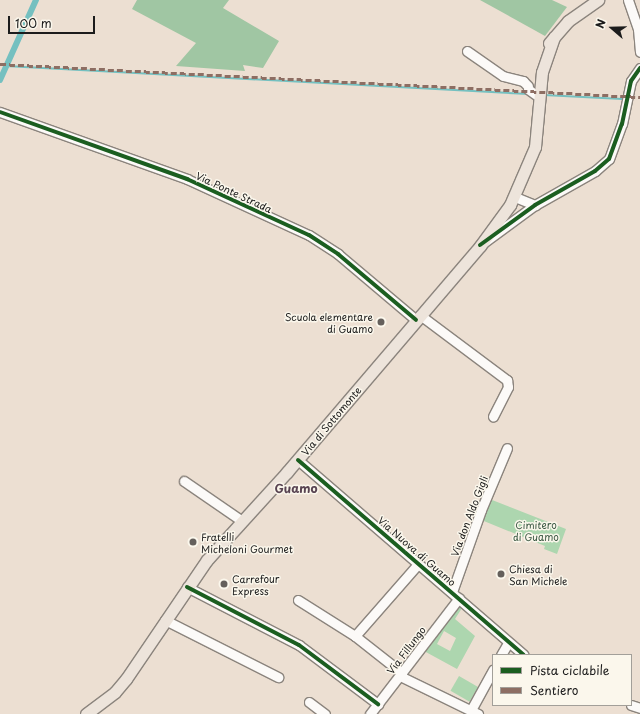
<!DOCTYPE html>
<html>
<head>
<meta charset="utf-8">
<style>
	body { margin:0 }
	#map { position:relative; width:640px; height:714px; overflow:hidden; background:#ecdfd2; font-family:"Playpen Sans",sans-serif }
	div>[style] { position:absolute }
	.green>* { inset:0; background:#add6af; transform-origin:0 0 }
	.forest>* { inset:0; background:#a0c6a3 }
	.stream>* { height:1.5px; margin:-0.75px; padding:0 0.75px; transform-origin:0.75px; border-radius:0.75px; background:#75c0c0 }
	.canal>* { height:6px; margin:-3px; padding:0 3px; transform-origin:3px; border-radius:3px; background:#75c0c0 }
	.roads { filter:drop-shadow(1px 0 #8b847d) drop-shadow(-1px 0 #8b847d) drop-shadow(0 1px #8b847d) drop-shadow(0 -1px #8b847d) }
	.minor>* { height:9px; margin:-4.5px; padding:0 4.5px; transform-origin:4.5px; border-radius:4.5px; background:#fcfaf8 }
	.major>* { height:11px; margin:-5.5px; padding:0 5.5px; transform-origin:5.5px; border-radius:5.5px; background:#ede4db }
	.quiet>* { height:3px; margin-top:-1.5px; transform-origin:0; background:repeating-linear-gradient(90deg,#8d6e63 0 6px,transparent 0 9px) }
	.cycleway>* { height:4px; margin:-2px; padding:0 2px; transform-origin:2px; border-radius:2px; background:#1b5e20 }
	.dots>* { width:11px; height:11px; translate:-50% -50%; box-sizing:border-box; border:2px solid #fbf7ec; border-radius:50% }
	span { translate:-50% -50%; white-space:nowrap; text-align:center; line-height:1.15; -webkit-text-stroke:3px #fbf7ec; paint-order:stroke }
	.street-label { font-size:10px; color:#1c1c1c }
	.poi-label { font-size:10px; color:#1c1c1c }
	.right { translate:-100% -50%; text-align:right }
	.left { translate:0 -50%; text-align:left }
	.park-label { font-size:10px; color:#3d5a45 }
	.quarter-label { font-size:12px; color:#594452; font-weight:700 }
	.legend { position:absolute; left:492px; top:654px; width:140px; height:52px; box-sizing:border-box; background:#fbf7ec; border:1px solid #a29f99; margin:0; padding:5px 7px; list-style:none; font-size:12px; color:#1c1c1c }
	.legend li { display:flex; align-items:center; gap:8px; height:20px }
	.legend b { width:20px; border:1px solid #a29f99 }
	.north { position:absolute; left:592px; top:8px; width:40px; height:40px; -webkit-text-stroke:3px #fbf7ec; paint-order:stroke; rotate:290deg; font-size:11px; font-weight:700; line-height:16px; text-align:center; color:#1c1c1c }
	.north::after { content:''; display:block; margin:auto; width:14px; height:18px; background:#1c1c1c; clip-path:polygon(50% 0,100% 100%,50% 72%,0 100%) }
	.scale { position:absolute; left:8px; top:16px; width:87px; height:18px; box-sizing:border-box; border:2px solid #1c1c1c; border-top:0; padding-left:5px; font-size:12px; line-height:14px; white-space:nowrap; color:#1c1c1c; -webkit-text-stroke:3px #fbf7ec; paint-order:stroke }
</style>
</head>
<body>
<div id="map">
	<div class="green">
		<i style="clip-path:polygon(487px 498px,566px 529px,557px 554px,544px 549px,545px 546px,479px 519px)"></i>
		<i style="clip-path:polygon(evenodd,458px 605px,462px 608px,455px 619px,475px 636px,457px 669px,424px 651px,458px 605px,444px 631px,456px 638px,450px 651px,437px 644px,444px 631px)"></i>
		<i style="left:459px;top:676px;width:22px;height:17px;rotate:30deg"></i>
	</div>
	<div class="forest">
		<i style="clip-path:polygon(137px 0,229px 0,223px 8px,279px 41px,263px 68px,243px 65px,245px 71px,176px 66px,196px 43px,132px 9px)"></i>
		<i style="clip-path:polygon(480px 0,552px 0,567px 7px,545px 36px)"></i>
	</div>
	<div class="stream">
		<i style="left:6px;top:66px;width:523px;rotate:3.07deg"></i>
		<i style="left:544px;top:95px;width:78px;rotate:2.9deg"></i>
	</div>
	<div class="canal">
		<i style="left:0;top:80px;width:88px;rotate:-65.8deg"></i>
	</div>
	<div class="roads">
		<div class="minor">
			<i style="left:628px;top:0;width:31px;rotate:71deg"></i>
			<i style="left:638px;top:29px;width:23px;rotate:85deg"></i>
			<i style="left:467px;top:51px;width:44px;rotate:34.8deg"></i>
			<i style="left:503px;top:76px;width:21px;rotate:14deg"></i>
			<i style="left:523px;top:81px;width:7px;rotate:45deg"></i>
			<i style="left:528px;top:89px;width:9px;rotate:36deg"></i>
			<i style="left:0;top:112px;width:199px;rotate:19.7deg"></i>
			<i style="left:187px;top:179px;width:134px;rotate:24.7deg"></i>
			<i style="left:309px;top:235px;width:35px;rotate:33deg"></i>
			<i style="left:338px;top:254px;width:102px;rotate:40.2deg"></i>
			<i style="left:515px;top:197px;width:22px;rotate:22deg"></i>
			<i style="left:483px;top:243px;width:64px;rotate:-36.2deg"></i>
			<i style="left:535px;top:205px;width:69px;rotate:-29.5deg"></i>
			<i style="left:595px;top:171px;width:18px;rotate:-41deg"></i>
			<i style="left:609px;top:159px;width:37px;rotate:-70deg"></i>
			<i style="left:622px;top:124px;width:44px;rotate:-78.2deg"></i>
			<i style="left:631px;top:81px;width:16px;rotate:-55deg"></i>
			<i style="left:420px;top:315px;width:109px;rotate:36.8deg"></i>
			<i style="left:507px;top:380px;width:7px;rotate:82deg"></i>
			<i style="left:508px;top:387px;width:33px;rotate:117deg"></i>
			<i style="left:298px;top:460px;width:298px;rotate:40.8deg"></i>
			<i style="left:184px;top:481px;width:70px;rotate:34.6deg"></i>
			<i style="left:187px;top:587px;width:126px;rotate:27.4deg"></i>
			<i style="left:299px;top:645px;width:99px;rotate:36.8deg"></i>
			<i style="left:452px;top:592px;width:87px;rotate:-70.5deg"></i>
			<i style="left:481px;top:510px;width:67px;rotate:-67.2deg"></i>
			<i style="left:298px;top:600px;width:67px;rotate:32.3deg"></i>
			<i style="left:355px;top:636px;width:60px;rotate:38.2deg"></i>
			<i style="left:165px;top:620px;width:127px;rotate:26.8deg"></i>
			<i style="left:355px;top:636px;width:96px;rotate:-48.8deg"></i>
			<i style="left:501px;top:655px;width:14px;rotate:-60deg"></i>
			<i style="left:400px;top:676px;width:87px;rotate:26deg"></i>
			<i style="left:309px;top:702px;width:20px;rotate:37deg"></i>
			<i style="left:631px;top:705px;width:9px;rotate:18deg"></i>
			<i style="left:471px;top:710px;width:46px;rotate:-61.2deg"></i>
			<i style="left:370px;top:714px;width:146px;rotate:-52.5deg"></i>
		</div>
		<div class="major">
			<i style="left:549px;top:43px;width:29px;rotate:-49deg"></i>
			<i style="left:568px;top:21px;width:37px;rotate:-35deg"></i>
			<i style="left:86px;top:714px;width:36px;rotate:-37deg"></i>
			<i style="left:115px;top:692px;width:17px;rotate:-50deg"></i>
			<i style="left:126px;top:679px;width:144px;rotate:-55.8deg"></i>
			<i style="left:207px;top:560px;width:119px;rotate:-47.7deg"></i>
			<i style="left:287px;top:472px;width:297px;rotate:-49.5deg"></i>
			<i style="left:480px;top:246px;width:51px;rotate:-53.8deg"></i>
			<i style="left:510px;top:205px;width:63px;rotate:-66.7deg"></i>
			<i style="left:535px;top:147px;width:75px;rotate:-84.7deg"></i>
			<i style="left:542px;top:72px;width:37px;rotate:-71deg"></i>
		</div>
	</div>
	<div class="quiet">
		<i style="left:0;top:64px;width:641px;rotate:2.95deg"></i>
	</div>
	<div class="cycleway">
		<i style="left:0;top:112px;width:199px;rotate:19.7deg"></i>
		<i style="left:187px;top:179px;width:134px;rotate:24.7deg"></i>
		<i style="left:309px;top:235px;width:35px;rotate:33deg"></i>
		<i style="left:338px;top:254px;width:102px;rotate:40.2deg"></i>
		<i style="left:480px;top:245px;width:68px;rotate:-36deg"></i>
		<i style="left:535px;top:205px;width:69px;rotate:-29.5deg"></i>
		<i style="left:595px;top:171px;width:18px;rotate:-41deg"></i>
		<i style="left:609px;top:159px;width:37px;rotate:-70deg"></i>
		<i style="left:622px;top:124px;width:44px;rotate:-78.2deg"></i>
		<i style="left:631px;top:81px;width:16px;rotate:-55deg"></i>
		<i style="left:298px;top:460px;width:298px;rotate:40.8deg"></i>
		<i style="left:187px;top:587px;width:126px;rotate:27.4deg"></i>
		<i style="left:299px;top:645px;width:99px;rotate:36.8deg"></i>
	</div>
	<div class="dots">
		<i style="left:381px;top:322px;background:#65605c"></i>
		<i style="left:193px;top:542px;background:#65605c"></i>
		<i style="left:501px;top:574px;background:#65605c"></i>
		<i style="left:224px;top:584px;background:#65605c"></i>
	</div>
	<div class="street-label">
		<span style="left:234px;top:192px;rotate:25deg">Via Ponte Strada</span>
		<span style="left:331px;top:421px;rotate:-50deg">Via di Sottomonte</span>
		<span style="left:469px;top:516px;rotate:-69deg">Via don Aldo Gigli</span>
		<span style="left:417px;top:551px;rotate:41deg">Via Nuova di Guamo</span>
		<span style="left:406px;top:650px;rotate:-53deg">Via Fillungo</span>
	</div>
	<div class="poi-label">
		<span class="right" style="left:373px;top:322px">Scuola elementare<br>di Guamo</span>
		<span class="left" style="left:201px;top:542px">Fratelli<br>Micheloni Gourmet</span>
		<span class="left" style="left:509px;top:574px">Chiesa di<br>San Michele</span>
		<span class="left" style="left:232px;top:584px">Carrefour<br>Express</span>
	</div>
	<div class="park-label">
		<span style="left:536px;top:530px">Cimitero<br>di Guamo</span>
	</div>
	<div class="quarter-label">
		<span style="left:296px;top:489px">Guamo</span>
	</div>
	<ul class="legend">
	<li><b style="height:5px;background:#1b5e20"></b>Pista ciclabile</li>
	<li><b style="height:5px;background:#8d6e63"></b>Sentiero</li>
	</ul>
	<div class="north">N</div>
	<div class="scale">100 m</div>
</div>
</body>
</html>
